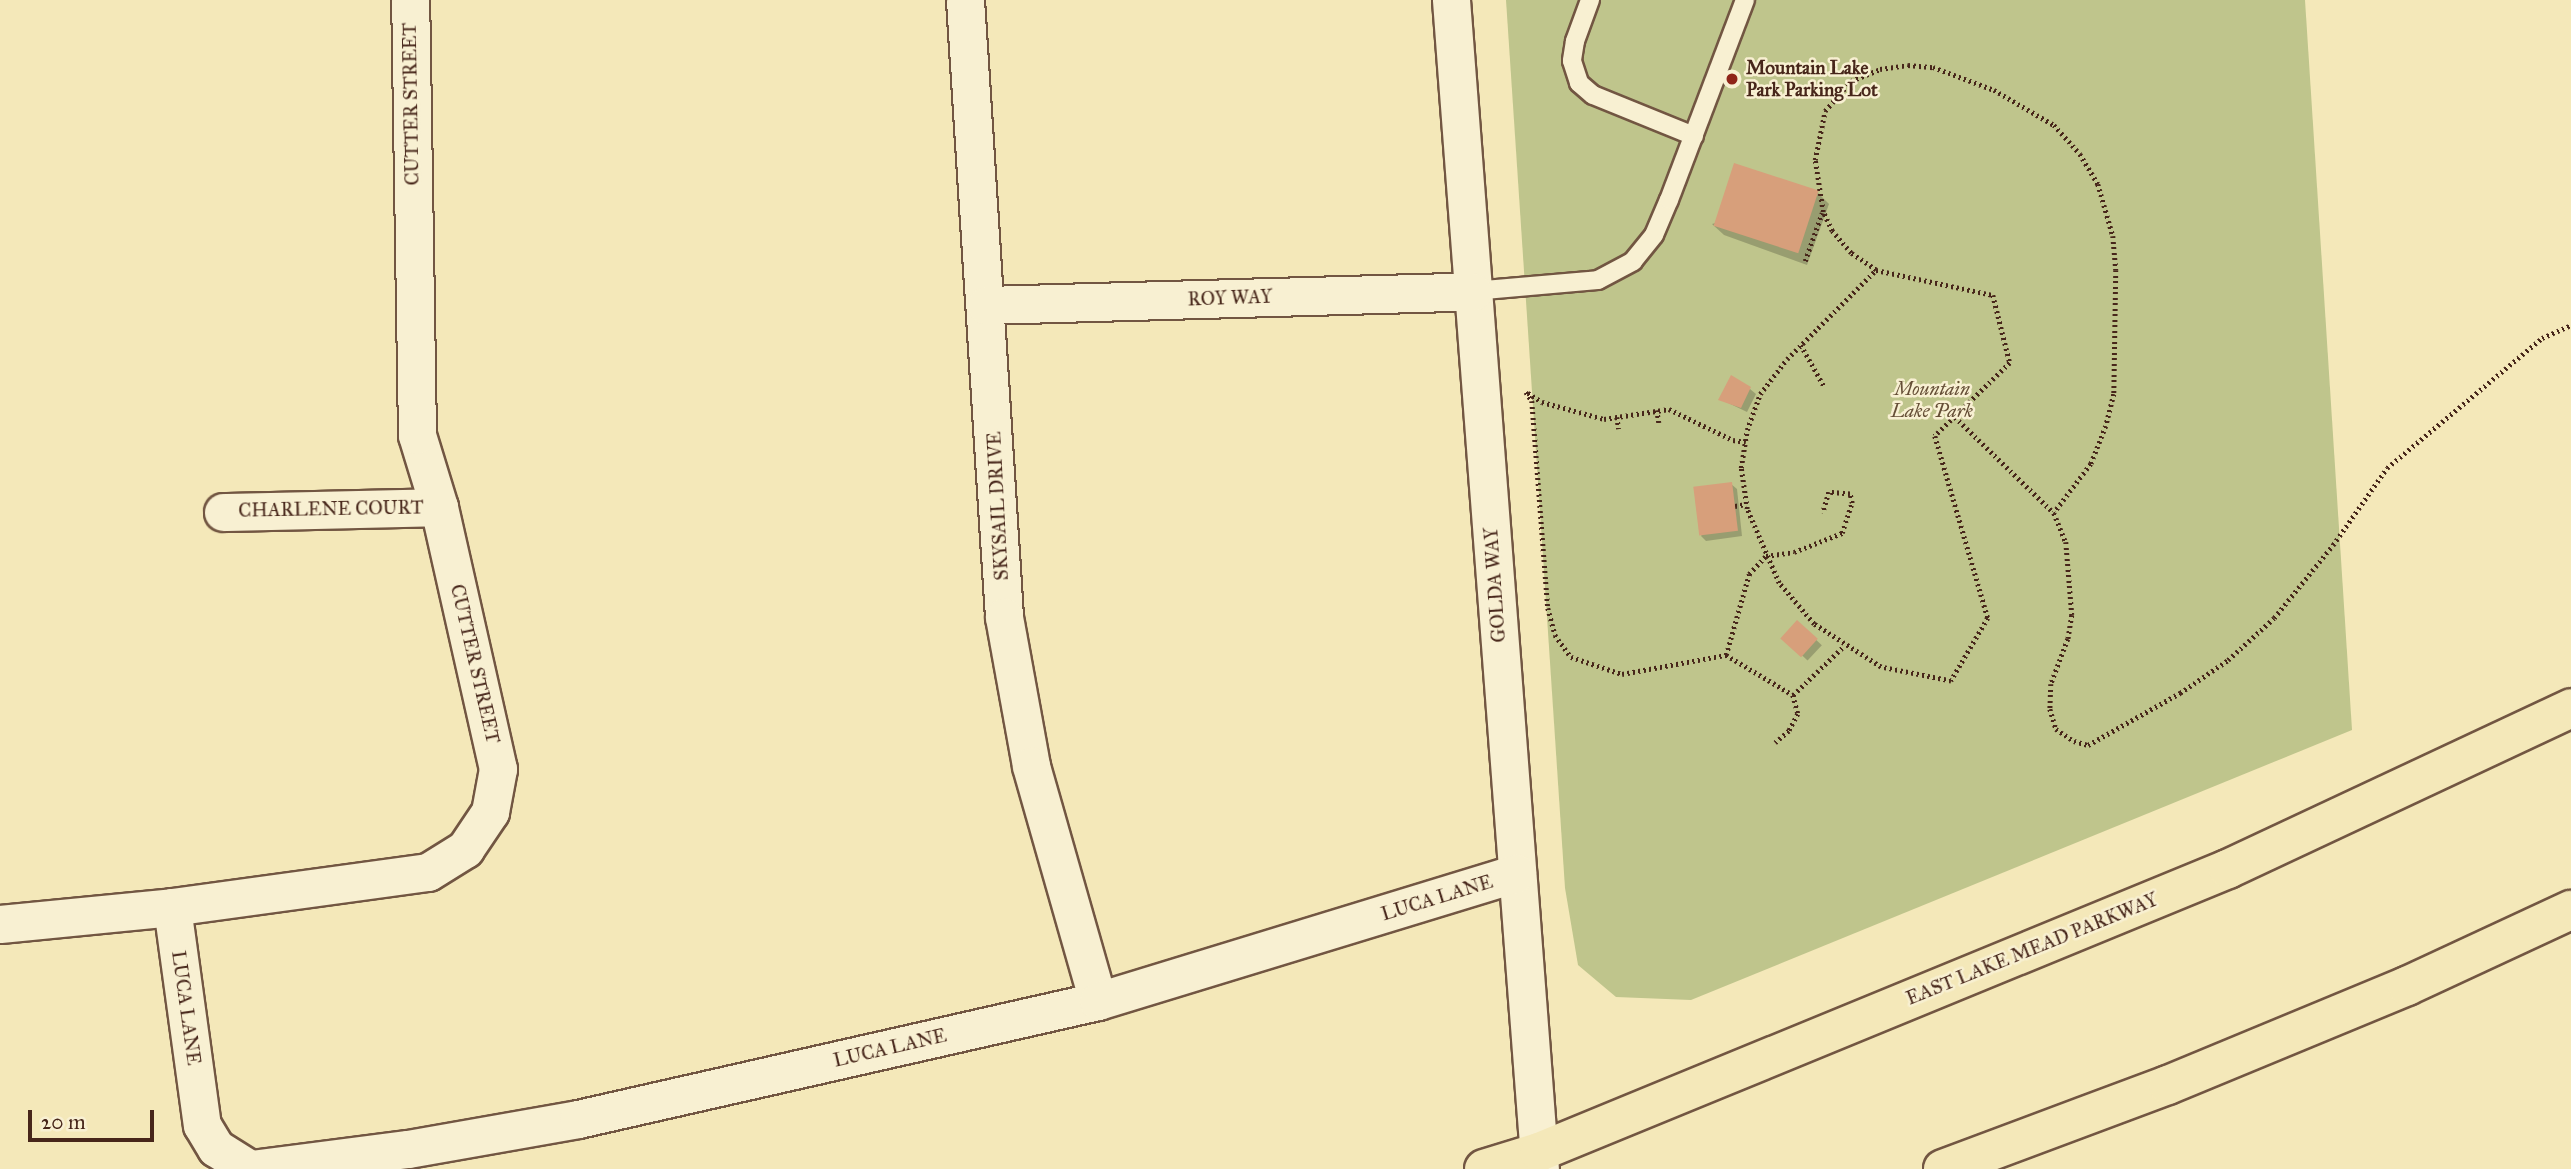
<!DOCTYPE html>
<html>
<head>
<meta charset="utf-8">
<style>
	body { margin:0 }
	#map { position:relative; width:2571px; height:1169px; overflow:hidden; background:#f4e8b9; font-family:"IM FELL Great Primer",serif }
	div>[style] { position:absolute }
	.green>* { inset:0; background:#bfc58c }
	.shadow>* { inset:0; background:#0003; transform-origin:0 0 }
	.building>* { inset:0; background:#d79f7b; transform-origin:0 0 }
	.path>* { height:4.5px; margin-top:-2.25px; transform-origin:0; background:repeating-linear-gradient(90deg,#47261a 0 2px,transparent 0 5.5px) }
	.roads { filter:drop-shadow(2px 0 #725642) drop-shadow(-2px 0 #725642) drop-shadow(0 2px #725642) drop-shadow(0 -2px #725642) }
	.lane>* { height:18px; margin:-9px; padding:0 9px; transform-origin:9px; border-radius:9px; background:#f8f0d2 }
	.street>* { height:37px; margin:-18.5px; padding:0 18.5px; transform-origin:18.5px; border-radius:18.5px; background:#f8f0d2 }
	.primary>* { height:38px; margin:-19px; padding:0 19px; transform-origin:19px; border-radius:19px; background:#f4e8b9 }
	.dots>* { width:19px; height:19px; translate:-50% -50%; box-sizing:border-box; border:4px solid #f8f0d2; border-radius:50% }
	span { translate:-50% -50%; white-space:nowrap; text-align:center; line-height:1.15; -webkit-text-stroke:5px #f8f0d2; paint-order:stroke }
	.poi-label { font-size:19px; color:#47261a; font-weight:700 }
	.left { translate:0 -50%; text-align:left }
	.street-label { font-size:19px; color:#47261a }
	.park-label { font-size:19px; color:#654e36; font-style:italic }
	.scale { position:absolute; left:28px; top:1110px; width:126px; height:32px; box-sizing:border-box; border:4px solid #47261a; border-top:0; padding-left:9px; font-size:21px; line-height:24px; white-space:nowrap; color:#47261a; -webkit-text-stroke:5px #f8f0d2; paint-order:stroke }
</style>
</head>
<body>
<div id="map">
	<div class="green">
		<i style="clip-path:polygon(1506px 0,2305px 0,2352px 730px,1691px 1000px,1616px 997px,1578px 965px,1565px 888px)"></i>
	</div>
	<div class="shadow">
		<i style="clip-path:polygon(1818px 193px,1829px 204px,1807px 265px,1724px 235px,1712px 224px)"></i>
		<i style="clip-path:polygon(1750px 389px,1756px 394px,1747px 412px,1720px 399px)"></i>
		<i style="clip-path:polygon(1731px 484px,1737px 489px,1742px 536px,1706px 541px,1701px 536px)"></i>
		<i style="left:1797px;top:622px;width:34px;height:21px;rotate:43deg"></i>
	</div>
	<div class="building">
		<i style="left:1734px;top:163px;width:89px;height:66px;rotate:18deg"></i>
		<i style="clip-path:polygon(1731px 375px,1751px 387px,1741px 408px,1718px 400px)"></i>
		<i style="left:1732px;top:482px;width:49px;height:39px;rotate:83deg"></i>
		<i style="left:1797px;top:620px;width:28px;height:25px;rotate:42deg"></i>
	</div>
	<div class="path">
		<i style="left:1805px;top:261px;width:51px;rotate:-70.5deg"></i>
		<i style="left:1876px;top:270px;width:120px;rotate:12.1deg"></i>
		<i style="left:1993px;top:295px;width:70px;rotate:76deg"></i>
		<i style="left:2010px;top:363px;width:105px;rotate:135.8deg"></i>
		<i style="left:1935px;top:436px;width:190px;rotate:73.8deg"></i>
		<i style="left:1988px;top:618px;width:73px;rotate:120.4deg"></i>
		<i style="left:1951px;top:681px;width:71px;rotate:-168.7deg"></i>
		<i style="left:1881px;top:667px;width:80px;rotate:-147.3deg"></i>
		<i style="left:1814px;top:624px;width:54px;rotate:-130.5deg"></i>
		<i style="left:1779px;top:583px;width:81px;rotate:-113.4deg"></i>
		<i style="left:1747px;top:509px;width:41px;rotate:-98.3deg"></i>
		<i style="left:1741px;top:468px;width:38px;rotate:-81deg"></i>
		<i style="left:1747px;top:430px;width:38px;rotate:-70deg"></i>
		<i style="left:1760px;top:394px;width:44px;rotate:-52.4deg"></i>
		<i style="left:1787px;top:359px;width:126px;rotate:-45deg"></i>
		<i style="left:1876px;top:270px;width:30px;rotate:-146deg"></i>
		<i style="left:1851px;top:253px;width:29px;rotate:-131deg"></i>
		<i style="left:1832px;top:231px;width:21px;rotate:-115deg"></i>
		<i style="left:1823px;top:212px;width:53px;rotate:-98.7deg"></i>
		<i style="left:1815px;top:160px;width:50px;rotate:-78.5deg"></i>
		<i style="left:1825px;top:111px;width:40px;rotate:-49deg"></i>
		<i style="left:1851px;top:81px;width:31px;rotate:-22deg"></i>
		<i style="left:1880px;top:69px;width:28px;rotate:-8deg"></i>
		<i style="left:1908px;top:65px;width:25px;rotate:5deg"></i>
		<i style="left:1933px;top:67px;width:65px;rotate:20.7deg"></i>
		<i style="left:1994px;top:90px;width:69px;rotate:30.3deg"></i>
		<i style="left:2054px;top:125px;width:39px;rotate:48deg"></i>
		<i style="left:2080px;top:154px;width:35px;rotate:59deg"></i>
		<i style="left:2098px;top:184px;width:54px;rotate:73.9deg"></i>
		<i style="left:2113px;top:236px;width:34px;rotate:85deg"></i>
		<i style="left:2116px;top:270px;width:124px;rotate:90.9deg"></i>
		<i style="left:2114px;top:394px;width:33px;rotate:104deg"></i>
		<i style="left:2106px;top:426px;width:41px;rotate:111.5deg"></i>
		<i style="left:2091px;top:464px;width:61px;rotate:127.1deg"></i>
		<i style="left:2054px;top:513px;width:31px;rotate:68deg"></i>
		<i style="left:2066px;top:542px;width:73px;rotate:85.3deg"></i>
		<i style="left:2072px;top:615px;width:24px;rotate:99deg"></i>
		<i style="left:2068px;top:639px;width:48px;rotate:110.7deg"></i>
		<i style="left:2051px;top:684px;width:25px;rotate:92deg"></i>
		<i style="left:2050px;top:709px;width:21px;rotate:73deg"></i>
		<i style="left:2056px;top:729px;width:22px;rotate:34deg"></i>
		<i style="left:2074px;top:741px;width:15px;rotate:16deg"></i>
		<i style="left:2088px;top:745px;width:106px;rotate:-29.5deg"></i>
		<i style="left:2180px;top:693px;width:58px;rotate:-34.5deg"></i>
		<i style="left:2228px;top:660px;width:62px;rotate:-42.4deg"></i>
		<i style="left:2274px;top:618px;width:94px;rotate:-51.1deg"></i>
		<i style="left:2333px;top:545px;width:94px;rotate:-55deg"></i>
		<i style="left:2387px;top:468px;width:202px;rotate:-40deg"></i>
		<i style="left:2542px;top:338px;width:32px;rotate:-24deg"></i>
		<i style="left:1801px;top:345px;width:47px;rotate:60.7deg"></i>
		<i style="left:1526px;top:392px;width:11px;rotate:56deg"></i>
		<i style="left:1532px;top:401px;width:208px;rotate:85.6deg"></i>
		<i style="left:1548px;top:608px;width:28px;rotate:75deg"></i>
		<i style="left:1555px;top:635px;width:27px;rotate:54deg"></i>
		<i style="left:1571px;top:657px;width:54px;rotate:18.4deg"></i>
		<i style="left:1622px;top:674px;width:106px;rotate:-10.4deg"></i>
		<i style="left:1726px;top:655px;width:84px;rotate:-74.1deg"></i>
		<i style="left:1749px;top:574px;width:25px;rotate:-47deg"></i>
		<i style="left:1766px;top:556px;width:28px;rotate:-8deg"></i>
		<i style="left:1794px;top:552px;width:52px;rotate:-21.6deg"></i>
		<i style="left:1842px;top:533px;width:32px;rotate:-72deg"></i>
		<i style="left:1852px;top:503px;width:9px;rotate:-103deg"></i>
		<i style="left:1850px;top:494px;width:21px;rotate:-175deg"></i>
		<i style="left:1829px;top:492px;width:22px;rotate:106deg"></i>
		<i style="left:1528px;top:393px;width:17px;rotate:33deg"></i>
		<i style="left:1542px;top:402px;width:64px;rotate:15.3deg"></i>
		<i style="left:1604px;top:419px;width:66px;rotate:-8.7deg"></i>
		<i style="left:1669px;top:409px;width:71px;rotate:25.8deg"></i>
		<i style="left:1733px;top:440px;width:13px;rotate:9deg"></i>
		<i style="left:1657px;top:410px;width:13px;rotate:81deg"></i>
		<i style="left:1617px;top:417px;width:12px;rotate:81deg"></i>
		<i style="left:1955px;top:417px;width:138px;rotate:44.1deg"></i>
		<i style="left:1735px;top:506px;width:11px;rotate:-10deg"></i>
		<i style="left:1726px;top:655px;width:78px;rotate:30.8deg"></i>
		<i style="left:1793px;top:695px;width:20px;rotate:75deg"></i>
		<i style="left:1798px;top:714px;width:19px;rotate:118deg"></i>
		<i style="left:1789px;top:731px;width:18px;rotate:139deg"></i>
		<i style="left:1793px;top:695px;width:71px;rotate:-43.9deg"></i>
	</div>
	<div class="roads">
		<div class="lane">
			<i style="left:1590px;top:0;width:44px;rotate:110.1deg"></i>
			<i style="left:1575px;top:41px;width:20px;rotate:99deg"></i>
			<i style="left:1572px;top:61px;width:23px;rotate:72deg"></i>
			<i style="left:1579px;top:83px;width:18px;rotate:41deg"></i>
			<i style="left:1593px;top:95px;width:109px;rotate:22.1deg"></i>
			<i style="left:1473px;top:291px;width:125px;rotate:-5deg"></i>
			<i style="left:1598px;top:280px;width:40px;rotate:-28deg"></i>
			<i style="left:1633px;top:261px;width:33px;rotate:-51deg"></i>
			<i style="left:1654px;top:235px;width:38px;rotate:-67deg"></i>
			<i style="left:1669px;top:200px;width:214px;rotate:-69.2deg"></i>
		</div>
		<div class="street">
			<i style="left:965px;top:0;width:618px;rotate:86.38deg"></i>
			<i style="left:1004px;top:617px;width:151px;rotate:79.7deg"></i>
			<i style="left:1031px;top:766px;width:244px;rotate:74.1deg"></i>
			<i style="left:1451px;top:0;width:1172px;rotate:85.65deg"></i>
			<i style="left:986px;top:305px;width:487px;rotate:-1.6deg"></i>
			<i style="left:223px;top:512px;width:216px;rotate:-1.3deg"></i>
			<i style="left:172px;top:907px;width:220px;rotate:82.2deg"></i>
			<i style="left:202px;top:1125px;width:27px;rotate:59deg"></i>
			<i style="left:216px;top:1148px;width:40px;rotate:32deg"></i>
			<i style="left:0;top:924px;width:173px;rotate:-5.6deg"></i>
			<i style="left:172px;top:907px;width:258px;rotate:-7.8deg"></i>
			<i style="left:428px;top:872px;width:44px;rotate:-31.9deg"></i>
			<i style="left:465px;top:849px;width:45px;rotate:-56deg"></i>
			<i style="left:490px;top:812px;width:44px;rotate:-79.5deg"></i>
			<i style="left:498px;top:769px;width:269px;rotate:-102.7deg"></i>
			<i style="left:439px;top:507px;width:75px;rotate:-107deg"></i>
			<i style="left:417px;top:435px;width:435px;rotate:-90.9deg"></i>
			<i style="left:251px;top:1169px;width:158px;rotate:-7.3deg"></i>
			<i style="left:408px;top:1149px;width:173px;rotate:-10deg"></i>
			<i style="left:578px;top:1119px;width:533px;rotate:-12.79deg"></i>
			<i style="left:1098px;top:1001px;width:438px;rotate:-17deg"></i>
		</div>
		<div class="primary">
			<i style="left:1484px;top:1169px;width:58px;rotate:-17.2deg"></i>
			<i style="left:1539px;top:1152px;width:745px;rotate:-22.33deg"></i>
			<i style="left:2228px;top:869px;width:379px;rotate:-25.1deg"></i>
			<i style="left:1943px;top:1169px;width:240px;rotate:-20.5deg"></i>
			<i style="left:2168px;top:1085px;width:259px;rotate:-22.5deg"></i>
			<i style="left:2407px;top:986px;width:181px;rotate:-24.9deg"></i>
		</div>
	</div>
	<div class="dots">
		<i style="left:1732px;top:79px;background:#8f2418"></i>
	</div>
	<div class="poi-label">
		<span class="left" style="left:1746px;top:79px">Mountain Lake<br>Park Parking Lot</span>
	</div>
	<div class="street-label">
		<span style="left:411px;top:104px;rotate:-91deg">CUTTER STREET</span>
		<span style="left:1230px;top:298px;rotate:-2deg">ROY WAY</span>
		<span style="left:998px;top:506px;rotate:-93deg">SKYSAIL DRIVE</span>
		<span style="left:331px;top:509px;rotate:-1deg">CHARLENE COURT</span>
		<span style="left:1495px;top:585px;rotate:-94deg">GOLDA WAY</span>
		<span style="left:475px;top:664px;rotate:77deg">CUTTER STREET</span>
		<span style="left:1437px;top:898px;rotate:-17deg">LUCA LANE</span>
		<span style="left:2032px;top:949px;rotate:-22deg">EAST LAKE MEAD PARKWAY</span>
		<span style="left:186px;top:1008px;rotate:82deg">LUCA LANE</span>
		<span style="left:890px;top:1048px;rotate:-13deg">LUCA LANE</span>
	</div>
	<div class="park-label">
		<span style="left:1932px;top:400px">Mountain<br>Lake Park</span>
	</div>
	<div class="scale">20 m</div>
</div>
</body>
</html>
